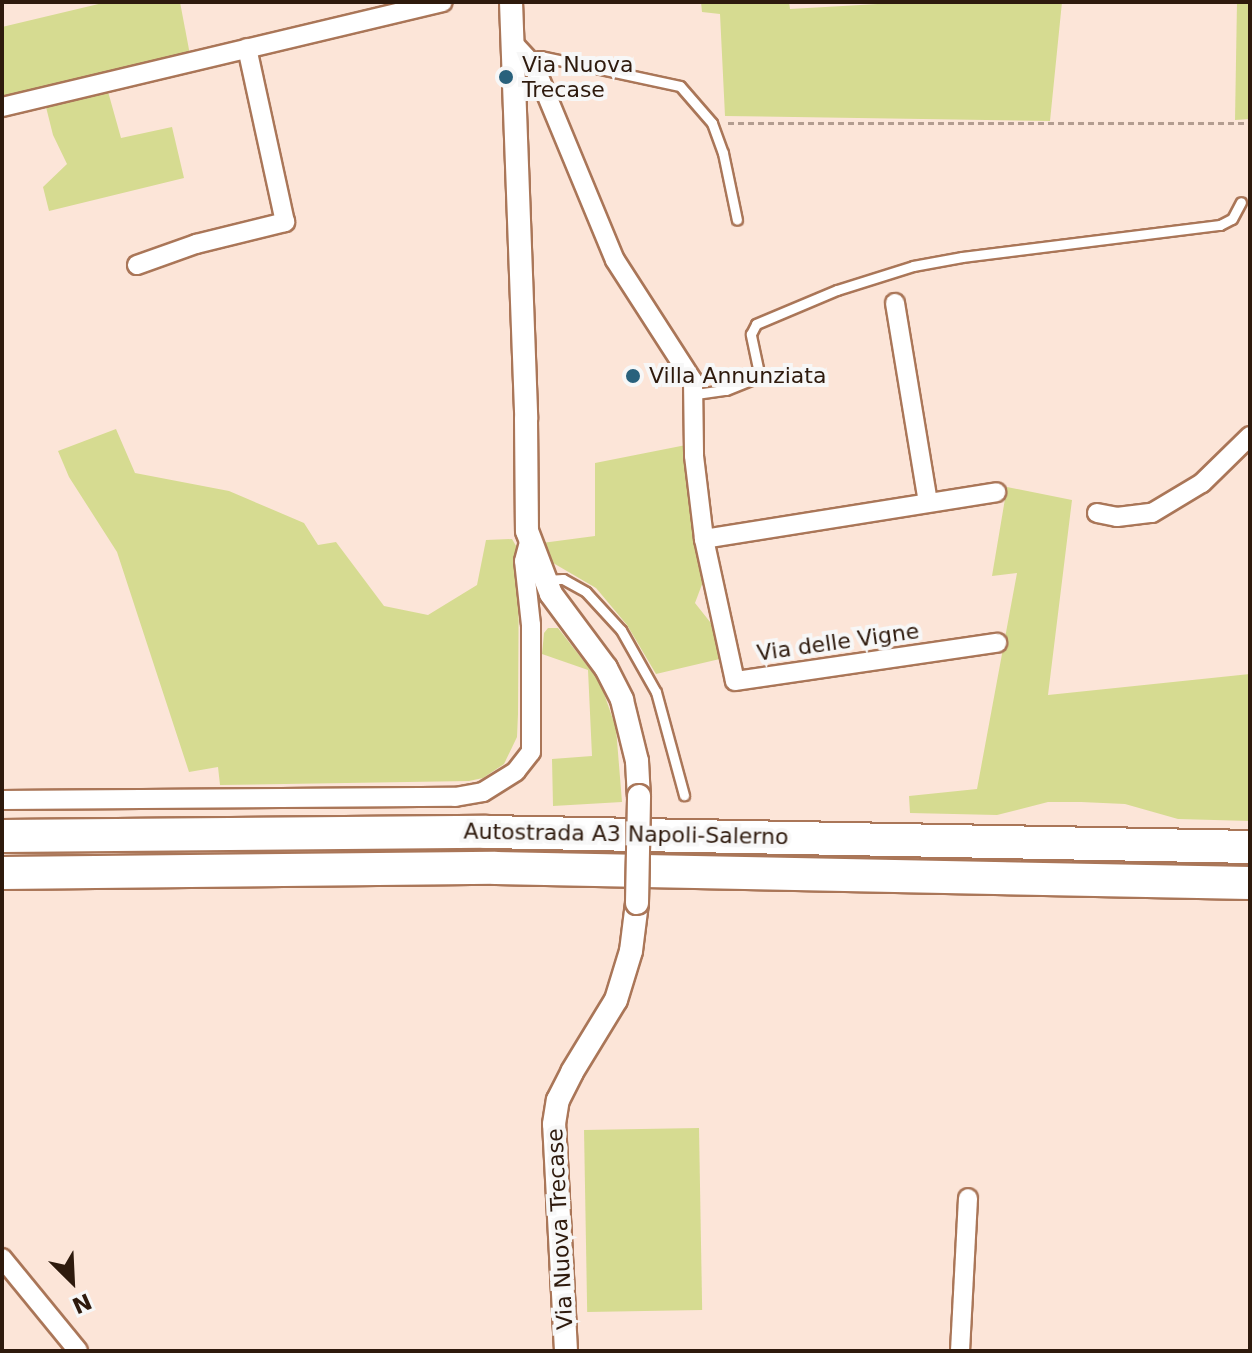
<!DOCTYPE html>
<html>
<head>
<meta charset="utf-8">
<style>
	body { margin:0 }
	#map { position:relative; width:1252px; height:1353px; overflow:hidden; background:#fce5d8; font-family:"DejaVu Sans",sans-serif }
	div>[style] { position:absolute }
	.green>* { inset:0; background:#d6db91; transform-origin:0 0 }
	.path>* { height:3px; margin-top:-1.5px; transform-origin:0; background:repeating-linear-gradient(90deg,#b39d90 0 6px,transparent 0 10px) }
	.roads { filter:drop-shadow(2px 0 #aa7658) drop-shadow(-2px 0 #aa7658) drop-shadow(0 2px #aa7658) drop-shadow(0 -2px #aa7658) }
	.service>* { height:9px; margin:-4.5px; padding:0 4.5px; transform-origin:4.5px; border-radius:4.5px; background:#fff }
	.minor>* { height:18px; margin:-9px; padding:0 9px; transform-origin:9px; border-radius:9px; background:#fff }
	.tertiary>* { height:22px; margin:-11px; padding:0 11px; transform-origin:11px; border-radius:11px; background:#fff }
	.motorway>* { height:32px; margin:-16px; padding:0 16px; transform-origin:16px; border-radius:16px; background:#fff }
	.bridges { filter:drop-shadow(2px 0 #aa7658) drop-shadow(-2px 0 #aa7658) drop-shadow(0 2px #aa7658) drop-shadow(0 -2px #aa7658) }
	.tertiary-bridge>* { height:22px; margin:-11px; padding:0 11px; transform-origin:11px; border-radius:11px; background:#fff }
	.dots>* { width:22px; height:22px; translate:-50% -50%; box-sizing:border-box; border:4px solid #f7f7f7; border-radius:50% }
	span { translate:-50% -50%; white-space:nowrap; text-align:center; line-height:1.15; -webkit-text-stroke:8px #f7f7f7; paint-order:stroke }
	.poi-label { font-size:22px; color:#2e1a0d }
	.left { translate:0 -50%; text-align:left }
	.street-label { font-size:22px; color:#2e1a0d }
	.frame { position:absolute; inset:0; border:4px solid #2e1a0d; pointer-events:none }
	.north { position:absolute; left:32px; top:1241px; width:80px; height:80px; -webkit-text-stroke:6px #f7f7f7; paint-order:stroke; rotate:156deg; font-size:22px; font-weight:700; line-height:32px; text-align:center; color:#2e1a0d }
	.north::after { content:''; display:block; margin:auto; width:28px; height:36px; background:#2e1a0d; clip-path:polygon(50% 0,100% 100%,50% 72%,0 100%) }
</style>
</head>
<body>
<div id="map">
	<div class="green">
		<i style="clip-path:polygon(107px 2px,180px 2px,190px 55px,2px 102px,2px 27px)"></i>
		<i style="clip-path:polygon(701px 2px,789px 2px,790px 9px,913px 2px,1062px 2px,1050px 121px,725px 116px,720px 14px,702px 12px)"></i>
		<i style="clip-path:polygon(1237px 2px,1250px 2px,1250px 119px,1235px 120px)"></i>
		<i style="clip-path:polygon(107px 88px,121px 138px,172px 127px,184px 178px,49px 211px,43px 187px,67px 164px,53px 135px,45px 103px)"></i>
		<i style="clip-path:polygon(116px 429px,135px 473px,229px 491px,304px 523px,318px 545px,336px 542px,384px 606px,428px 615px,477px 585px,486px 540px,512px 539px,519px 551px,518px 714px,517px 737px,504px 764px,483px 778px,469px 781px,220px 785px,218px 767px,189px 772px,117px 552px,69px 477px,58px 451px)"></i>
		<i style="clip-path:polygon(686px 445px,684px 459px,704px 579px,695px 603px,714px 627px,724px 658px,656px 674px,627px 625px,596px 588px,548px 560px,542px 543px,595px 536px,595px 463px)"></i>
		<i style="clip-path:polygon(1007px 487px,1072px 500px,1048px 695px,1250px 674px,1250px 821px,1178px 819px,1125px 804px,1081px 802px,1048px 802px,997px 815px,910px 813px,909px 796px,977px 789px,1017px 573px,992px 576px)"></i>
		<i style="clip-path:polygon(548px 628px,558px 628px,600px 682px,616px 728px,622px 802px,553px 806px,552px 759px,592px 756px,588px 670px,542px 654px,544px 633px)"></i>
		<i style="left:699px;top:1128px;width:182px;height:115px;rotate:89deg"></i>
	</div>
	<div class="path">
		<i style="left:728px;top:123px;width:521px"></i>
	</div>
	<div class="roads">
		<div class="service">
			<i style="left:530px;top:59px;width:10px;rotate:-17deg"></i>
			<i style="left:540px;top:56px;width:143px;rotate:12.1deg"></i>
			<i style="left:680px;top:86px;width:49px;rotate:49.1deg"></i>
			<i style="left:712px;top:123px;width:32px;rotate:70deg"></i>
			<i style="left:723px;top:153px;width:68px;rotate:78.2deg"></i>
			<i style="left:696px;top:394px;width:30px;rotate:-8deg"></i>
			<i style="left:726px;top:390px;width:32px;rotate:-22deg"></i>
			<i style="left:756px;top:378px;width:6px;rotate:-59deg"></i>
			<i style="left:759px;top:373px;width:40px;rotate:-102deg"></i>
			<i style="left:751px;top:334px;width:11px;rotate:-63deg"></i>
			<i style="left:756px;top:324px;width:88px;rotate:-22.8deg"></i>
			<i style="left:837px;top:290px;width:80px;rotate:-17.5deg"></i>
			<i style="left:913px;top:266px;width:50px;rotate:-10.4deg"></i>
			<i style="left:962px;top:257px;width:260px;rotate:-7.1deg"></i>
			<i style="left:1220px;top:225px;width:13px;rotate:-27deg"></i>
			<i style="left:1232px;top:219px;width:19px;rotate:-62deg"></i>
			<i style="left:547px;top:580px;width:16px;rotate:-4deg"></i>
			<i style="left:563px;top:579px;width:26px;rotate:29deg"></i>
			<i style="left:586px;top:592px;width:52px;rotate:47.4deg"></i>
			<i style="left:621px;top:630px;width:71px;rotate:60.6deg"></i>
			<i style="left:656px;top:692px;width:107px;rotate:74.8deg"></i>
		</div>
		<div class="minor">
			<i style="left:512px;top:42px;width:34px;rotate:47deg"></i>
			<i style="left:535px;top:67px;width:209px;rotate:67.5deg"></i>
			<i style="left:615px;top:260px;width:144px;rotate:57.2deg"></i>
			<i style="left:693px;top:381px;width:75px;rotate:89.2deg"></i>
			<i style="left:694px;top:456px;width:84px;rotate:83.1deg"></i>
			<i style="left:704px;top:539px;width:145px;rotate:77.7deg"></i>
			<i style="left:735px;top:681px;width:265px;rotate:-8.3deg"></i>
			<i style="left:2px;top:107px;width:453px;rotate:-13.4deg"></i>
			<i style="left:137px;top:265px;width:63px;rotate:-19.6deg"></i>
			<i style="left:196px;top:244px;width:92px;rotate:-13.9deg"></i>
			<i style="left:285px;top:222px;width:178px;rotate:-102.3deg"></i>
			<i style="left:895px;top:303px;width:202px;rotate:80.6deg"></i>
			<i style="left:1097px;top:513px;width:20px;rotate:11deg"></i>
			<i style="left:1117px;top:517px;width:35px;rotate:-7deg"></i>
			<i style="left:1152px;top:513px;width:58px;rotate:-31deg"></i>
			<i style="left:1202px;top:483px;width:67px;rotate:-44.4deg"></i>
			<i style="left:704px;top:539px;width:296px;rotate:-9.1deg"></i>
			<i style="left:2px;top:800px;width:453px;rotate:-0.4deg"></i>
			<i style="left:455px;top:797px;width:28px;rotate:-10deg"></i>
			<i style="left:483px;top:792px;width:39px;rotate:-32deg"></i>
			<i style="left:516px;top:771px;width:24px;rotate:-52deg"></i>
			<i style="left:531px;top:752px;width:127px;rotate:-90deg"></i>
			<i style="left:531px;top:625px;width:64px;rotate:-96.2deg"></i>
			<i style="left:524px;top:561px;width:20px;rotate:-75deg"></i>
			<i style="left:2px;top:1258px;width:120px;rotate:50.7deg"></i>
			<i style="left:960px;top:1351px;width:153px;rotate:-87deg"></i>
		</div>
		<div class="tertiary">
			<i style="left:511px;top:2px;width:417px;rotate:87.9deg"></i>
			<i style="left:526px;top:419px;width:112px;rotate:89.5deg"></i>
			<i style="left:527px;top:531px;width:67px;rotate:69.1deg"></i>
			<i style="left:551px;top:594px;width:92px;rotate:53.4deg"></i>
			<i style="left:606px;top:668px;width:36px;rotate:63deg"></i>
			<i style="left:622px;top:700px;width:63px;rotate:76.2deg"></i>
			<i style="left:637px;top:761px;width:35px;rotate:87deg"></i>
			<i style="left:566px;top:1351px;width:227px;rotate:-93deg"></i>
			<i style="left:554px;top:1124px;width:24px;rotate:-81deg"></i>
			<i style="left:558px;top:1100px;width:31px;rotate:-63deg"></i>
			<i style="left:572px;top:1072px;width:84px;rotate:-58.6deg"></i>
			<i style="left:616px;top:1000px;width:51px;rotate:-73deg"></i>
			<i style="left:631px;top:951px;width:48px;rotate:-82.9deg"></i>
		</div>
		<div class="motorway">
			<i style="left:2px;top:836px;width:484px;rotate:-0.5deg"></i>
			<i style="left:486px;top:832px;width:764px;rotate:1.12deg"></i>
			<i style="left:2px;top:873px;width:493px;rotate:-0.6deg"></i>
			<i style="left:495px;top:868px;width:755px;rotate:1.14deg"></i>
		</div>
	</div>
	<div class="bridges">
		<div class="tertiary-bridge">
			<i style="left:637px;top:903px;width:107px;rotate:-88.9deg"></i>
		</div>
	</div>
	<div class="dots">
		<i style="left:506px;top:77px;background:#29617c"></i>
		<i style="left:633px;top:376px;background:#29617c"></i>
	</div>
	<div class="poi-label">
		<span class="left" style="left:522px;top:77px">Via Nuova<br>Trecase</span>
		<span class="left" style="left:649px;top:376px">Villa Annunziata</span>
	</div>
	<div class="street-label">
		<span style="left:838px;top:642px;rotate:-8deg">Via delle Vigne</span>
		<span style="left:626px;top:834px;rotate:1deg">Autostrada A3 Napoli-Salerno</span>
		<span style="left:560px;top:1229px;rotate:-93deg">Via Nuova Trecase</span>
	</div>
	<div class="frame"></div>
	<div class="north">N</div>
</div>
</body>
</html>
